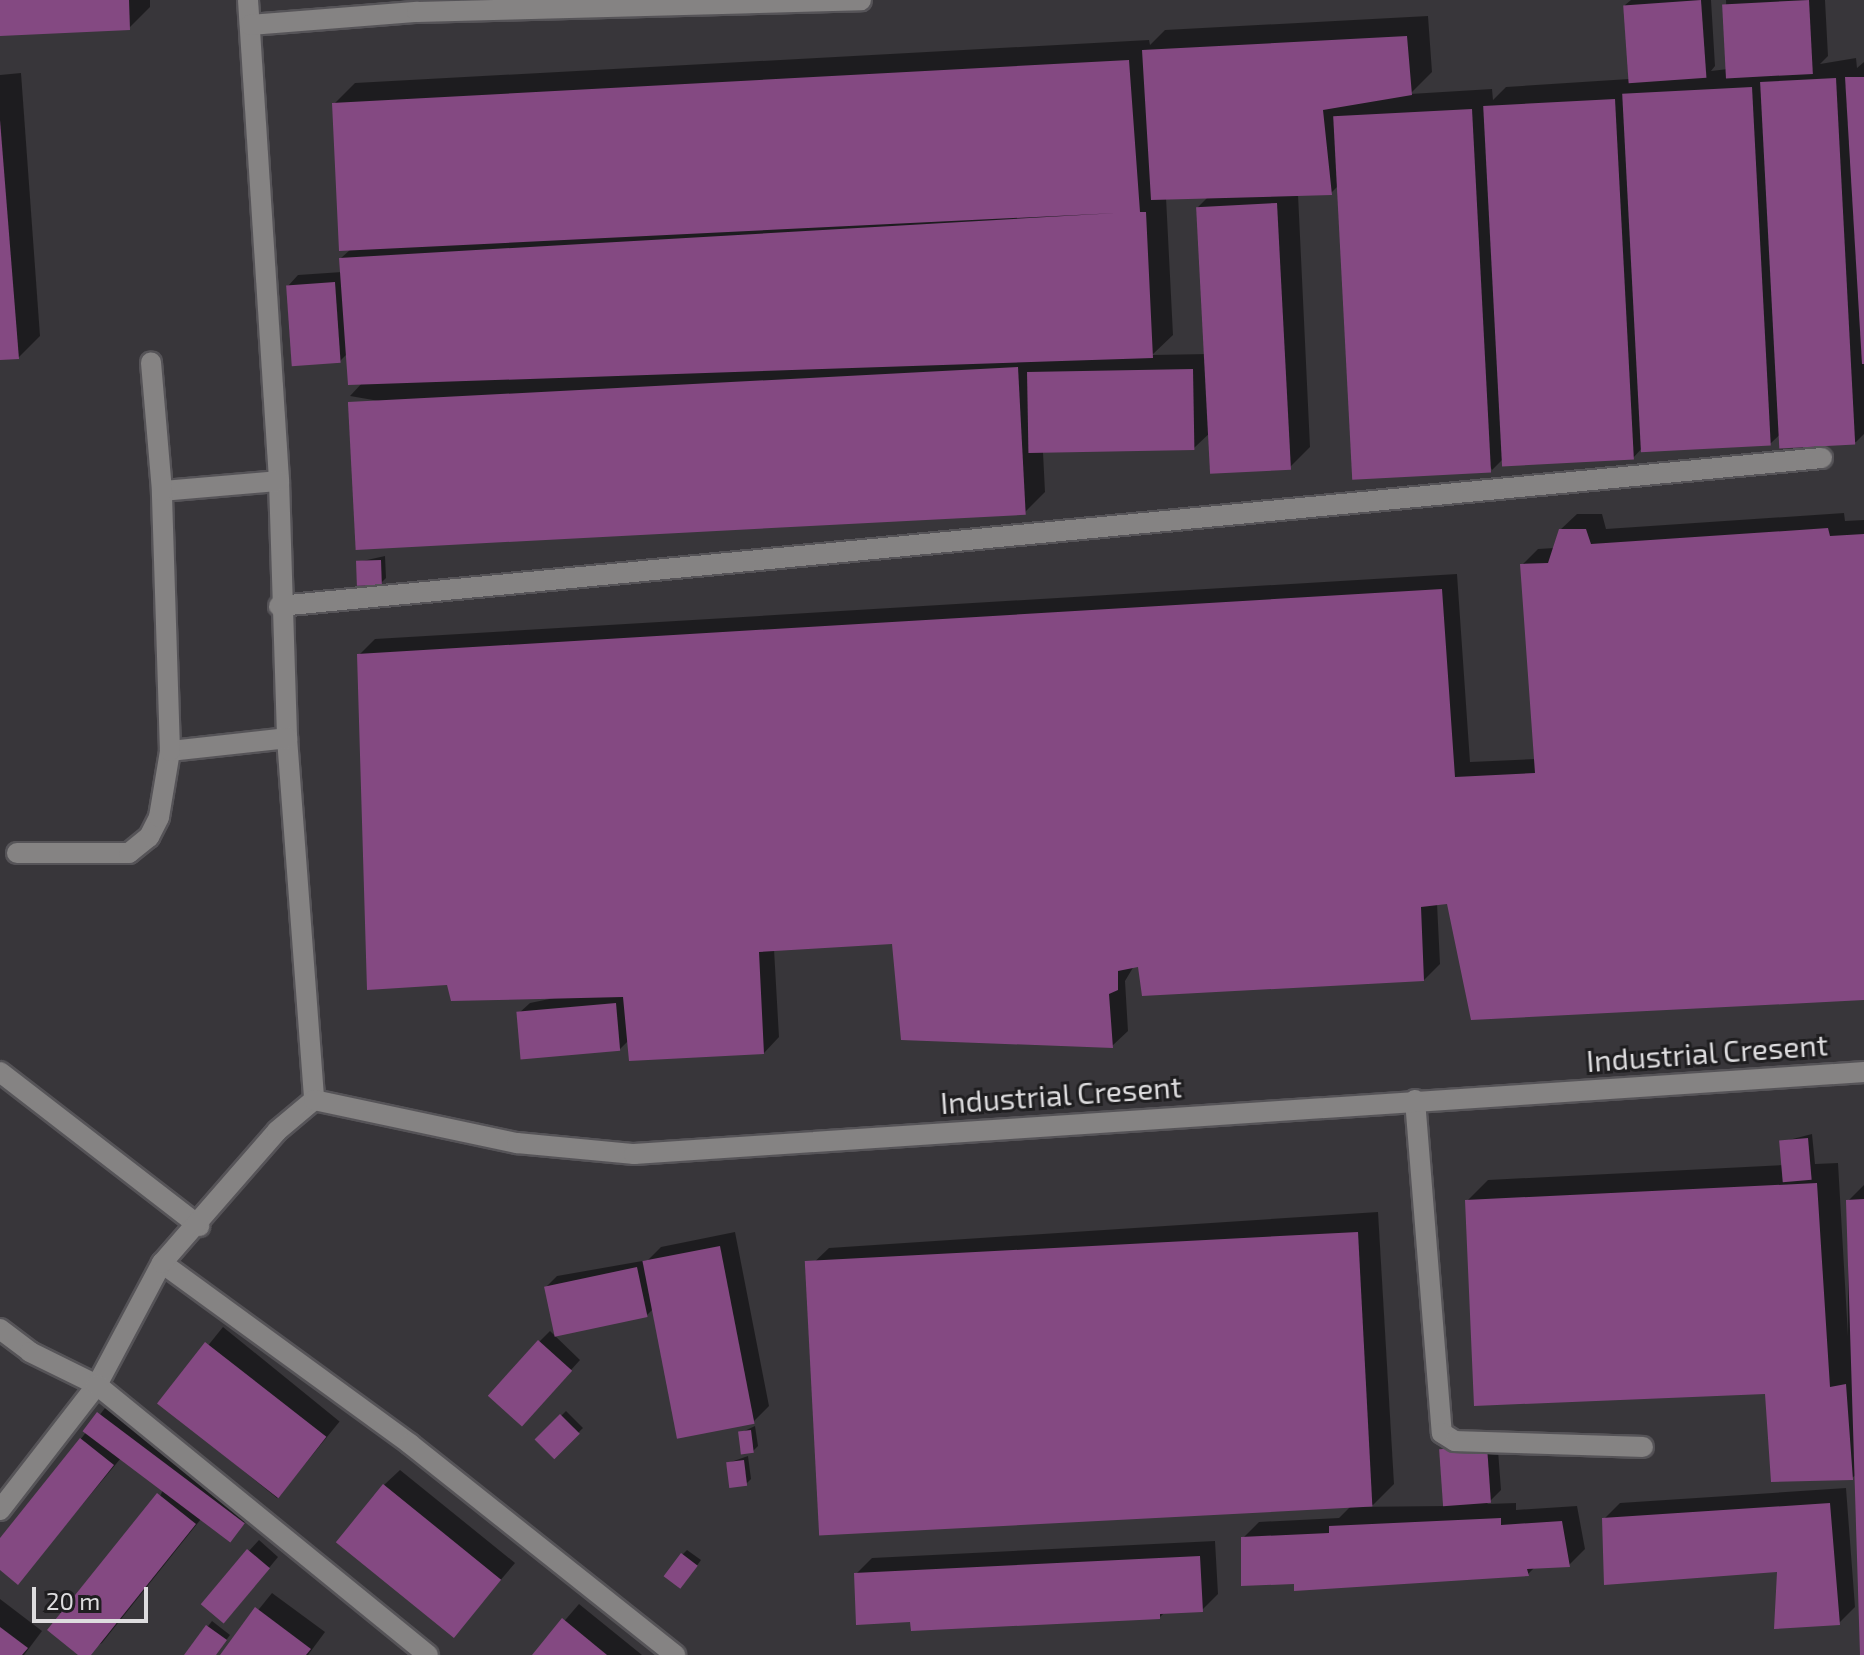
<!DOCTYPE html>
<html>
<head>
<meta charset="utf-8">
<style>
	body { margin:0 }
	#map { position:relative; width:1864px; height:1655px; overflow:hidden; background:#38363a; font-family:"Exo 2",sans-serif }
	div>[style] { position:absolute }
	.shadow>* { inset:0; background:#0007; transform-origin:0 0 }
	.building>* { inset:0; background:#844982; transform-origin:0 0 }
	.roads { filter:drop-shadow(2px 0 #565458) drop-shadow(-2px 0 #565458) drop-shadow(0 2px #565458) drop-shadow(0 -2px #565458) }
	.minor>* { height:20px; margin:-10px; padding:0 10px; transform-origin:10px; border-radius:10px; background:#858383 }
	span { translate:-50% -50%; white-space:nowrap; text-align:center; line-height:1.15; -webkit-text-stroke:6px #1f1e20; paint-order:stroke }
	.street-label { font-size:30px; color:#dddcde }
	.scale { position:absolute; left:32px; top:1587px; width:116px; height:36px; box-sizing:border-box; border:4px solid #dddcde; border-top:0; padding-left:10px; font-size:24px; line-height:28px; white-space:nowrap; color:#dddcde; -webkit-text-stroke:6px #1f1e20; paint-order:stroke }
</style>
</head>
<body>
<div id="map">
	<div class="shadow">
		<i style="clip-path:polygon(0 0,150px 0,150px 7px,129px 28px,0 34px)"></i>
		<i style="clip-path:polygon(evenodd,1631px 0,1711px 0,1715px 66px,1711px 71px,1728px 69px,1726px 0,1825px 0,1828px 56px,1820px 64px,1856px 58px,1857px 68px,1864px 62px,1864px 434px,1856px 442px,1786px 429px,1771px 443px,1644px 446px,1633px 458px,1504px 458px,1492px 470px,1339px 185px,1331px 193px,1298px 194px,1310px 447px,1289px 468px,1213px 430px,1194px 448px,1043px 452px,1045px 492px,1024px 513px,350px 396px,363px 382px,348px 353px,340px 361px,288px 286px,298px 275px,342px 272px,341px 258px,351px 249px,334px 104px,355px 83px,1149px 40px,1150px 45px,1165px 30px,1428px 16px,1432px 72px,1410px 94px,1492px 89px,1493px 100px,1506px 87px,1629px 79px,1625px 5px,1631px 0,1209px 196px,1198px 207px,1208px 354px,1152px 355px,1173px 335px,1166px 197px,1209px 196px)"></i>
		<i style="clip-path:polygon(21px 73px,40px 336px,19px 357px,0 358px,0 75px)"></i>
		<i style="clip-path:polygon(1844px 513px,1845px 521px,1864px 520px,1864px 998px,1449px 901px,1437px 903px,1440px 964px,1424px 980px,1134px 966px,1125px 981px,1128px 1031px,1112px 1046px,893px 942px,774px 949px,779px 1037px,764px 1053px,629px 1040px,619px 1050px,519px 1013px,530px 1003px,559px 997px,359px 655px,375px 639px,1457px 574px,1470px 762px,1536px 759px,1522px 565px,1538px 549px,1554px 548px,1560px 530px,1577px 514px,1602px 514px,1606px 529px)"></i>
		<i style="clip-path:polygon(385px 556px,386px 578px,381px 583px,358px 562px)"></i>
		<i style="clip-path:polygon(1812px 1134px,1815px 1164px,1838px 1163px,1848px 1336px,1848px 1201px,1864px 1185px,1864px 1655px,1857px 1474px,1852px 1478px,1767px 1392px,1467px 1201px,1488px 1180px,1784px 1165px,1781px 1142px)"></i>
		<i style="clip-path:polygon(1378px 1212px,1394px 1484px,1373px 1505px,807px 1269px,829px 1248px)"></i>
		<i style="clip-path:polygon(735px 1232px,769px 1406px,753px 1422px,654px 1308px,647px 1315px,547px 1286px,557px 1276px,648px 1260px,661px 1247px)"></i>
		<i style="left:223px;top:1327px;width:150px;height:99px;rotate:39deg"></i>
		<i style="clip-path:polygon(550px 1331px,580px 1360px,532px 1413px,539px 1342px)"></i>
		<i style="clip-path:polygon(109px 1403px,253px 1512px,230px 1540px,201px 1519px,102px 1643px,82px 1655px,163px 1490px,121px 1458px,18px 1582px,0 1568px,0 1542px)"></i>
		<i style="left:566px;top:1411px;width:24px;height:40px;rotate:45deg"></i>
		<i style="clip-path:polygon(755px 1426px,758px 1446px,753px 1451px,740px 1433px)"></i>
		<i style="clip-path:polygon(1497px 1437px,1501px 1490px,1487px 1504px,1516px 1503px,1516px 1510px,1577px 1506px,1585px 1549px,1569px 1565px,1535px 1567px,1528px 1574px,1296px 1582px,1243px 1538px,1259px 1522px,1339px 1518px,1350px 1507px,1446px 1506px,1441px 1452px,1452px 1441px)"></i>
		<i style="clip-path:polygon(748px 1456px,751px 1479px,746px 1484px,728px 1463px)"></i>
		<i style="clip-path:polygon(400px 1470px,515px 1563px,453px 1636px,384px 1485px)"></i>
		<i style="clip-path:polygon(1846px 1488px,1855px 1607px,1839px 1623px,1779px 1570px,1604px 1519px,1620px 1503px)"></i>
		<i style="clip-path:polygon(259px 1540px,278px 1557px,233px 1612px,249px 1551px)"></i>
		<i style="clip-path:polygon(1215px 1541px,1218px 1594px,1202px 1610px,1165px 1612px,1160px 1617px,912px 1620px,856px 1574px,872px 1558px)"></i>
		<i style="clip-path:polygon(687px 1550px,701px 1560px,685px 1582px,682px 1555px)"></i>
		<i style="clip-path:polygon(272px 1593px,325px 1632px,308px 1655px,222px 1655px)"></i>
		<i style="clip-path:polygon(0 1599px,42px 1631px,24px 1655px,0 1655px)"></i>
		<i style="clip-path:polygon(579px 1604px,642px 1655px,535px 1655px)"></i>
		<i style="clip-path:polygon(212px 1621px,230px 1635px,215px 1655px,186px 1655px)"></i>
	</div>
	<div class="building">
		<i style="clip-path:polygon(0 0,129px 0,130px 30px,0 36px)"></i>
		<i style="left:1701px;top:0;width:78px;height:78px;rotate:86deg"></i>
		<i style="left:1809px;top:0;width:74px;height:87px;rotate:87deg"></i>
		<i style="clip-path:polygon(1407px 36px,1412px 95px,1323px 110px,1332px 195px,1151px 200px,1142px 50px)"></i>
		<i style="clip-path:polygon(1129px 60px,1140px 212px,1146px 212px,1153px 358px,348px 385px,339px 258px,1117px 213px,339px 251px,332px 103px)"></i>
		<i style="clip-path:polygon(1845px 77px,1864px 77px,1864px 364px,1862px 364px)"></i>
		<i style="left:1836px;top:78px;width:367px;height:76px;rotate:87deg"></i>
		<i style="left:1752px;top:87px;width:359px;height:130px;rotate:87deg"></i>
		<i style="left:1615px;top:99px;width:361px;height:132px;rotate:87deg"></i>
		<i style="left:1472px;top:109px;width:364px;height:139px;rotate:87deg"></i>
		<i style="clip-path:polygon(0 120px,19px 359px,0 360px)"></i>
		<i style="left:1277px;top:203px;width:267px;height:81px;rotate:87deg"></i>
		<i style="left:335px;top:282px;width:81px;height:49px;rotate:86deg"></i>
		<i style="left:1018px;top:367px;width:148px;height:671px;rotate:87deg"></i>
		<i style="left:1193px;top:369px;width:81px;height:166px;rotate:89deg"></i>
		<i style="clip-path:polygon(1828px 528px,1830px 536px,1864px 534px,1864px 1000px,1471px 1020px,1447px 904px,1421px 907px,1424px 981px,1142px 996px,1138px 967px,1118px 971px,1118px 990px,1109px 994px,1113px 1048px,901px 1040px,892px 944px,759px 952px,764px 1054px,629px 1061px,623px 997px,451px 1001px,447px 985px,367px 990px,357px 654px,1442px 589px,1455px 777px,1535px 773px,1520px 564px,1548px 563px,1559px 529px,1586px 529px,1591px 544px)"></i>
		<i style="left:381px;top:560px;width:25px;height:25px;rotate:88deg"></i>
		<i style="left:616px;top:1003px;width:48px;height:100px;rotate:85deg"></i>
		<i style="left:1808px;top:1138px;width:42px;height:29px;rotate:85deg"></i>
		<i style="clip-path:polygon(1817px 1183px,1830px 1387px,1846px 1384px,1853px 1480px,1771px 1482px,1765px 1394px,1474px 1406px,1465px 1200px)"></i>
		<i style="clip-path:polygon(1864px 1199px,1864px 1655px,1860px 1655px,1846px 1200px)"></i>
		<i style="left:1358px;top:1232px;width:275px;height:554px;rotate:87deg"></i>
		<i style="left:720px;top:1246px;width:181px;height:79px;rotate:79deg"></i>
		<i style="left:637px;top:1267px;width:51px;height:95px;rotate:78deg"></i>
		<i style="left:538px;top:1340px;width:46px;height:75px;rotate:42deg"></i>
		<i style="left:205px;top:1342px;width:154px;height:78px;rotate:38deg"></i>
		<i style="left:97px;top:1412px;width:185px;height:24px;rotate:37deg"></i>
		<i style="left:560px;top:1414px;width:28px;height:36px;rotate:45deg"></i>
		<i style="left:751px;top:1430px;width:23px;height:13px;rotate:83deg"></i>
		<i style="clip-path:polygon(80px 1438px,114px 1465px,18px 1585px,0 1570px,0 1538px)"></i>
		<i style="left:1487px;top:1446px;width:57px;height:48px;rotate:86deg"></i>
		<i style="left:744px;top:1460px;width:26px;height:18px;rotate:83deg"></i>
		<i style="left:383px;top:1484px;width:152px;height:75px;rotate:39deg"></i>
		<i style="clip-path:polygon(157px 1493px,196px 1524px,91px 1655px,78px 1655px,47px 1630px)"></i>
		<i style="clip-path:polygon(1830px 1503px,1840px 1625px,1774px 1629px,1777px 1572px,1604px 1585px,1602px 1518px)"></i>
		<i style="clip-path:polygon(1501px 1518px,1501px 1525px,1562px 1521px,1570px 1567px,1527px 1569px,1529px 1576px,1294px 1591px,1294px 1584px,1241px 1586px,1241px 1537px,1329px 1533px,1329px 1526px)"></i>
		<i style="left:247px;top:1549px;width:30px;height:72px;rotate:40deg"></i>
		<i style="left:681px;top:1553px;width:21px;height:29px;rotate:37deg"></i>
		<i style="clip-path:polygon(1200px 1556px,1203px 1612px,1160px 1614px,1160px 1619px,911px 1631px,910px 1622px,856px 1625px,854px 1573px)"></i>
		<i style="clip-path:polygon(255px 1607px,311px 1649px,306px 1655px,220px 1655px)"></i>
		<i style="clip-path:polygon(562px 1618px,607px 1655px,532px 1655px)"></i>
		<i style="clip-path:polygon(206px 1625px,227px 1640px,216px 1655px,184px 1655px)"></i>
		<i style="clip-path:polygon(0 1627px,28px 1648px,22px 1655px,0 1655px)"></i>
	</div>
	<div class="roads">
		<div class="minor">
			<i style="left:248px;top:0;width:482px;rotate:86.3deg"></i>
			<i style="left:279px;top:481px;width:257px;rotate:88.2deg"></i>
			<i style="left:287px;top:738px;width:363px;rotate:85.7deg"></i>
			<i style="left:250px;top:25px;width:168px;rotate:-4.5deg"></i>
			<i style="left:417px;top:12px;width:444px;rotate:-1.5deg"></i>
			<i style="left:162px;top:491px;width:117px;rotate:-4.9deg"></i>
			<i style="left:279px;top:606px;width:1550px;rotate:-5.48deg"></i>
			<i style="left:170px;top:751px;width:118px;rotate:-6.3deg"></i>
			<i style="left:17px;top:853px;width:112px"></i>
			<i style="left:129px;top:853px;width:26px;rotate:-39deg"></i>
			<i style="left:149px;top:837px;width:22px;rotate:-63deg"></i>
			<i style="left:159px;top:817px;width:67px;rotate:-80.5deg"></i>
			<i style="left:170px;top:751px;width:260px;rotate:-91.8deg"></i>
			<i style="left:162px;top:491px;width:129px;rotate:-94.9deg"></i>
			<i style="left:0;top:1072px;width:252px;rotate:37.7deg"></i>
			<i style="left:1415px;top:1100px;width:334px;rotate:85.4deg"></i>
			<i style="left:1442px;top:1433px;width:15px;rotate:32deg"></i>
			<i style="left:1455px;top:1441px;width:188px;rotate:1.8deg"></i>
			<i style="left:162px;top:1263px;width:307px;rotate:36.1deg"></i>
			<i style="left:410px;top:1444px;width:339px;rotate:38.5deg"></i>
			<i style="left:0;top:1329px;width:38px;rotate:37deg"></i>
			<i style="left:30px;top:1352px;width:75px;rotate:26.2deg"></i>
			<i style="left:97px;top:1385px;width:138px;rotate:-62deg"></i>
			<i style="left:162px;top:1263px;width:175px;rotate:-48.9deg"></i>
			<i style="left:277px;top:1131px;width:48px;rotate:-40deg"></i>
			<i style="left:314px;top:1100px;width:208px;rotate:12deg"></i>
			<i style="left:517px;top:1143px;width:118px;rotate:5.4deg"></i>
			<i style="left:634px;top:1154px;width:1233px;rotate:-3.81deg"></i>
			<i style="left:0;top:1510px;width:158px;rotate:-52.2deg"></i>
			<i style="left:97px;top:1385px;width:427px;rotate:39.2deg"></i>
		</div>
	</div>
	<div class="street-label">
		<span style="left:1707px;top:1052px;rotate:-4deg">Industrial Cresent</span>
		<span style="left:1061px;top:1094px;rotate:-4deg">Industrial Cresent</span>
	</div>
	<div class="scale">20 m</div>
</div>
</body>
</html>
